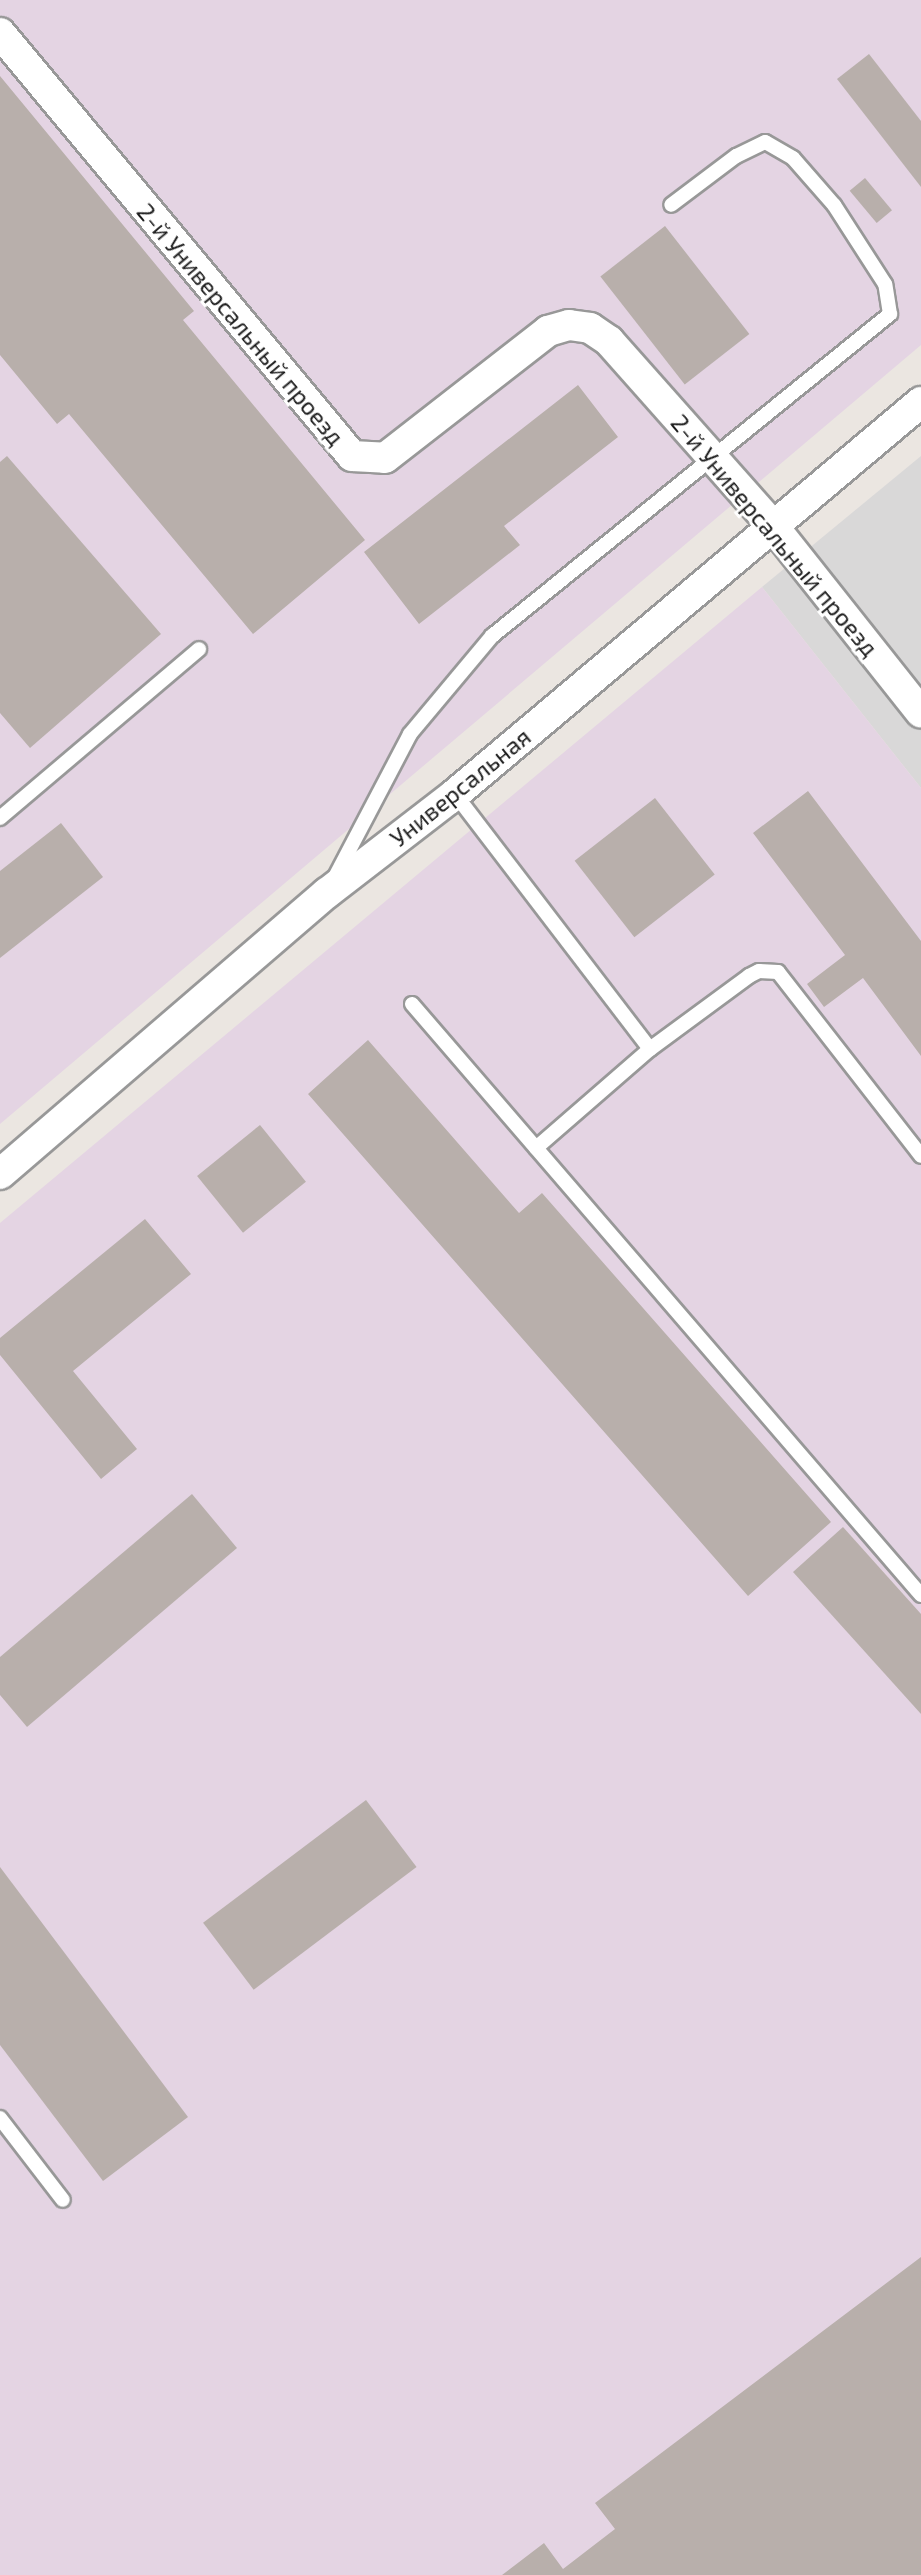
<!DOCTYPE html>
<html>
<head>
<meta charset="utf-8">
<style>
	body { margin:0 }
	#map { position:relative; width:921px; height:2575px; overflow:hidden; background:#ebe6e1; font-family:"Exo 2",sans-serif }
	div>[style] { position:absolute }
	.residential>* { inset:0; background:#d9d8d8 }
	.industrial>* { inset:0; background:#e4d4e3 }
	.building>* { inset:0; background:#b8afab; transform-origin:0 0 }
	.roads { filter:drop-shadow(2px 0 #989898) drop-shadow(-2px 0 #989898) drop-shadow(0 2px #989898) drop-shadow(0 -2px #989898) }
	.lane>* { height:14px; margin:-7px; padding:0 7px; transform-origin:7px; border-radius:7px; background:#fff }
	.street>* { height:30px; margin:-15px; padding:0 15px; transform-origin:15px; border-radius:15px; background:#fff }
	span { translate:-50% -50%; white-space:nowrap; text-align:center; line-height:1.15; -webkit-text-stroke:6px #fff; paint-order:stroke }
	.street-label { font-size:24px; color:#1b1b1b }
</style>
</head>
<body>
<div id="map">
	<div class="residential">
		<i style="clip-path:polygon(921px 456px,921px 788px,762px 587px)"></i>
	</div>
	<div class="industrial">
		<i style="clip-path:polygon(0 0,921px 0,921px 345px,0 1124px)"></i>
		<i style="clip-path:polygon(762px 587px,921px 788px,921px 2575px,0 2575px,0 1223px)"></i>
	</div>
	<div class="building">
		<i style="clip-path:polygon(869px 54px,921px 121px,921px 187px,837px 79px)"></i>
		<i style="clip-path:polygon(0 76px,194px 311px,183px 320px,365px 540px,253px 634px,69px 414px,57px 424px,0 355px)"></i>
		<i style="left:865px;top:178px;width:42px;height:20px;rotate:50deg"></i>
		<i style="left:665px;top:226px;width:137px;height:82px;rotate:52deg"></i>
		<i style="clip-path:polygon(578px 385px,618px 437px,504px 526px,520px 545px,419px 624px,364px 552px)"></i>
		<i style="clip-path:polygon(7px 456px,161px 634px,30px 748px,0 713px,0 462px)"></i>
		<i style="clip-path:polygon(808px 791px,921px 941px,921px 1056px,863px 978px,824px 1007px,807px 984px,845px 955px,753px 833px)"></i>
		<i style="left:655px;top:798px;width:97px;height:102px;rotate:52deg"></i>
		<i style="clip-path:polygon(61px 823px,103px 877px,0 958px,0 871px)"></i>
		<i style="clip-path:polygon(368px 1040px,519px 1213px,542px 1193px,831px 1522px,748px 1596px,308px 1094px)"></i>
		<i style="left:260px;top:1125px;width:73px;height:81px;rotate:51deg"></i>
		<i style="clip-path:polygon(145px 1219px,191px 1274px,73px 1371px,137px 1449px,101px 1479px,0 1355px,0 1338px)"></i>
		<i style="clip-path:polygon(192px 1494px,237px 1548px,27px 1727px,0 1695px,0 1657px)"></i>
		<i style="clip-path:polygon(843px 1527px,921px 1614px,921px 1714px,793px 1572px)"></i>
		<i style="left:366px;top:1800px;width:84px;height:204px;rotate:53deg"></i>
		<i style="clip-path:polygon(0 1867px,188px 2117px,103px 2181px,0 2045px)"></i>
		<i style="clip-path:polygon(921px 2257px,921px 2575px,502px 2575px,544px 2543px,563px 2569px,615px 2529px,595px 2503px)"></i>
	</div>
	<div class="roads">
		<div class="lane">
			<i style="left:455px;top:794px;width:321px;rotate:52.6deg"></i>
			<i style="left:650px;top:1049px;width:123px;rotate:-36.4deg"></i>
			<i style="left:749px;top:976px;width:11px;rotate:-27deg"></i>
			<i style="left:759px;top:971px;width:19px;rotate:3deg"></i>
			<i style="left:778px;top:972px;width:233px;rotate:52.1deg"></i>
			<i style="left:0;top:818px;width:261px;rotate:-40.3deg"></i>
			<i style="left:335px;top:877px;width:161px;rotate:-62.3deg"></i>
			<i style="left:410px;top:734px;width:128px;rotate:-50.1deg"></i>
			<i style="left:492px;top:636px;width:512px;rotate:-38.97deg"></i>
			<i style="left:890px;top:314px;width:30px;rotate:-99deg"></i>
			<i style="left:885px;top:284px;width:94px;rotate:-122.8deg"></i>
			<i style="left:834px;top:205px;width:62px;rotate:-131.1deg"></i>
			<i style="left:793px;top:158px;width:32px;rotate:-150deg"></i>
			<i style="left:765px;top:142px;width:32px;rotate:154deg"></i>
			<i style="left:736px;top:156px;width:81px;rotate:143deg"></i>
			<i style="left:412px;top:1004px;width:780px;rotate:49.26deg"></i>
			<i style="left:536px;top:1148px;width:151px;rotate:-41deg"></i>
			<i style="left:0;top:2118px;width:103px;rotate:52.5deg"></i>
		</div>
		<div class="street">
			<i style="left:0;top:33px;width:550px;rotate:50.23deg"></i>
			<i style="left:352px;top:456px;width:33px;rotate:3deg"></i>
			<i style="left:385px;top:458px;width:207px;rotate:-37.9deg"></i>
			<i style="left:548px;top:331px;width:22px;rotate:-16deg"></i>
			<i style="left:569px;top:325px;width:21px;rotate:8deg"></i>
			<i style="left:590px;top:328px;width:23px;rotate:34deg"></i>
			<i style="left:609px;top:341px;width:247px;rotate:48.4deg"></i>
			<i style="left:773px;top:526px;width:238px;rotate:51.6deg"></i>
			<i style="left:0;top:1174px;width:431px;rotate:-40.7deg"></i>
			<i style="left:327px;top:893px;width:162px;rotate:-37.7deg"></i>
			<i style="left:455px;top:794px;width:609px;rotate:-40.07deg"></i>
		</div>
	</div>
	<div class="street-label">
		<span style="left:241px;top:324px;rotate:50deg">2-й Универсальный проезд</span>
		<span style="left:775px;top:535px;rotate:50deg">2-й Универсальный проезд</span>
		<span style="left:460px;top:787px;rotate:-39deg">Универсальная</span>
	</div>
</div>
</body>
</html>
